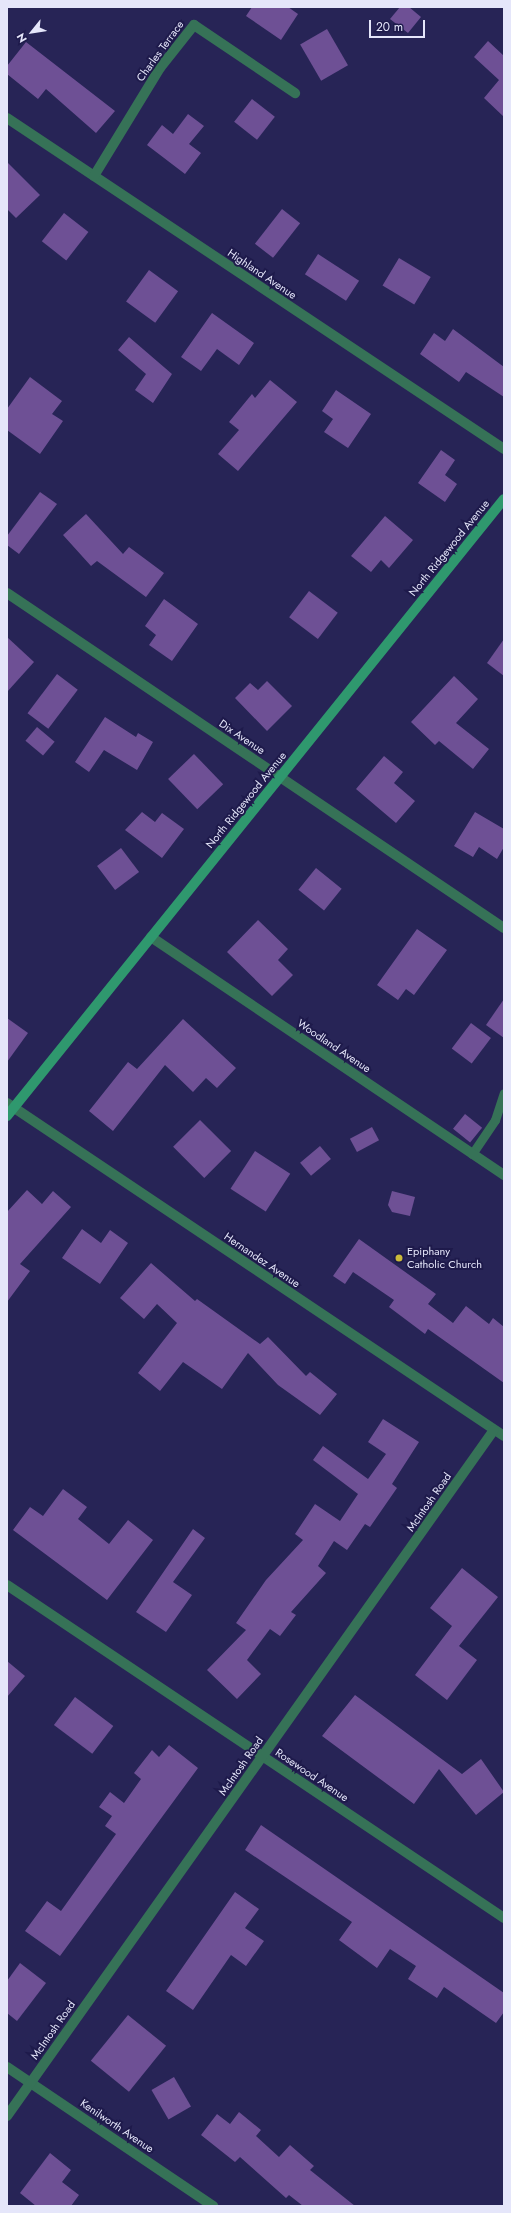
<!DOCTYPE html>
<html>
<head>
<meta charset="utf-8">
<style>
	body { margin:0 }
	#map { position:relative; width:511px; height:2213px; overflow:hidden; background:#272456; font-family:Jost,sans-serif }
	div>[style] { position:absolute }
	.building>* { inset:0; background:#6e5095; transform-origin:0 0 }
	.lane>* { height:9px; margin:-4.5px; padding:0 4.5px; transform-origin:4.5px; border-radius:4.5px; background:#367257 }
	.street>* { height:10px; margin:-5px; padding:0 5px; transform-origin:5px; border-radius:5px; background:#367257 }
	.secondary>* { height:10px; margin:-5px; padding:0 5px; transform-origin:5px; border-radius:5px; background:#2f986e }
	.dots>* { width:11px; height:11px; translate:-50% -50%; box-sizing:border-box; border:2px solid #1e1a4b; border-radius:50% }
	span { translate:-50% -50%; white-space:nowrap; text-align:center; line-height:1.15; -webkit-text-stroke:4px #1e1a4b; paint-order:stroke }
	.street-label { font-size:11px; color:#e5e6fa }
	.poi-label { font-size:11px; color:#e5e6fa }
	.left { translate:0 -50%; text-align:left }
	.frame { position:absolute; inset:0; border:8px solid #e5e6fa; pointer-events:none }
	.north { position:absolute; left:12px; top:12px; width:40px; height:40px; -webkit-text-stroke:3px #1e1a4b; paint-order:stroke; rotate:240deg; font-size:11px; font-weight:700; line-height:16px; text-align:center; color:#e5e6fa }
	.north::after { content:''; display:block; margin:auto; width:14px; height:18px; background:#e5e6fa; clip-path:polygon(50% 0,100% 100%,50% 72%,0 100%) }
	.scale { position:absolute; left:369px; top:20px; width:56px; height:18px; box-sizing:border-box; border:2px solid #e5e6fa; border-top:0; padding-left:5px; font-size:12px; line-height:14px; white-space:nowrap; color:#e5e6fa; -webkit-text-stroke:3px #1e1a4b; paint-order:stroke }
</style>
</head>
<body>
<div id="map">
	<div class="building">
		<i style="clip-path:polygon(252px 7px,288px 7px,298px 14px,281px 40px,246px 16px)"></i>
		<i style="clip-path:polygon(400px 7px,409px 7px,421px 17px,408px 33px,390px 19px)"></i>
		<i style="left:327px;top:29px;width:42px;height:31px;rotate:60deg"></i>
		<i style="clip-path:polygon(488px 41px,504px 56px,504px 117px,484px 98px,499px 80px,474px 57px)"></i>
		<i style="clip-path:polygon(26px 42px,115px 111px,96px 133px,46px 89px,38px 99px,7px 74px,7px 66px)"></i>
		<i style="left:252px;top:99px;width:29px;height:29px;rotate:38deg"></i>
		<i style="clip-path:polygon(188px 114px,204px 126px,189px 144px,201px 153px,185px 174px,147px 145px,162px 125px,173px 134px)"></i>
		<i style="clip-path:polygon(7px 162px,40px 195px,16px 218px,7px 209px)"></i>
		<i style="left:282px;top:209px;width:23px;height:44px;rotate:38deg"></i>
		<i style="left:64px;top:213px;width:31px;height:36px;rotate:38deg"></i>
		<i style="left:318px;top:254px;width:49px;height:24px;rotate:33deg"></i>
		<i style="left:399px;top:258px;width:37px;height:32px;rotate:31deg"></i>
		<i style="left:149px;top:270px;width:36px;height:39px;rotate:36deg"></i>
		<i style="clip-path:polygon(212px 313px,254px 343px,239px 365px,217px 349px,201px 371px,181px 357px)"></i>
		<i style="clip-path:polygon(453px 329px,504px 367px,504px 397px,466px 372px,459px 382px,420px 354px,434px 333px,445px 341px)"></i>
		<i style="clip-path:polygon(129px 337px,172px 374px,153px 403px,135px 390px,146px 374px,118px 350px)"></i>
		<i style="clip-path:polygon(30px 377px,62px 401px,52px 414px,63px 421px,40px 454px,7px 430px,7px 409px)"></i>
		<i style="clip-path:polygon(270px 380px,297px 402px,238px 471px,218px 454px,239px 430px,229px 422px,252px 394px,255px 398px)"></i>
		<i style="clip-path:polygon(336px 390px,371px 414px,348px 448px,324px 432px,333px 419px,322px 411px)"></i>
		<i style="clip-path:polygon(441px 450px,455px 460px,445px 475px,457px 484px,445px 502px,418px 483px)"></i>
		<i style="clip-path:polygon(40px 492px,57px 504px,19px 554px,7px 545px,7px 536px)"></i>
		<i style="clip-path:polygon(86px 514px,123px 554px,129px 547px,164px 573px,146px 597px,97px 561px,91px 566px,63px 535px)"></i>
		<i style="clip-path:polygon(385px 516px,413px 540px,389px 568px,381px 560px,371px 572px,351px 556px)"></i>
		<i style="left:309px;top:591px;width:36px;height:33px;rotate:37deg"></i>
		<i style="clip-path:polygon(164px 599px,198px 624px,172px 661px,149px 645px,156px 635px,145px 626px)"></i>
		<i style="clip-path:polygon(7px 637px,34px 662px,7px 692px)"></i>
		<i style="clip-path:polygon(504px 639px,504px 676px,487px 663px)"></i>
		<i style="left:57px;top:674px;width:26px;height:49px;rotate:37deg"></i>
		<i style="clip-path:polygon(454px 676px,478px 699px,456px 723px,489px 749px,473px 769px,439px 741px,435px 745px,411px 722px)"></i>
		<i style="clip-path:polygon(267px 681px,292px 706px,267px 731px,235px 698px,250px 683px,258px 690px)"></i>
		<i style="clip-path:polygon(105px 717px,136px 737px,138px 733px,153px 742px,137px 770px,104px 750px,89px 772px,75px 762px)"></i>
		<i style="left:37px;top:727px;width:23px;height:18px;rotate:40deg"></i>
		<i style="left:194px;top:754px;width:42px;height:36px;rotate:46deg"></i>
		<i style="clip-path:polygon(384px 756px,403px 772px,394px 783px,415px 801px,396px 823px,356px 789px)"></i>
		<i style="clip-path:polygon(142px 812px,155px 822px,162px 813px,184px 829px,162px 858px,125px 830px)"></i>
		<i style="clip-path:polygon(475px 812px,504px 829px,504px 847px,497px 859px,479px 847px,473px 857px,454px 846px)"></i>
		<i style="left:121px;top:848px;width:30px;height:30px;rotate:53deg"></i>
		<i style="left:316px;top:868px;width:33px;height:28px;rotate:39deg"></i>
		<i style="clip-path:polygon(258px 920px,288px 949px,278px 960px,293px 975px,272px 996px,227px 952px)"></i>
		<i style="clip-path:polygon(417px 929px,447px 950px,414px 995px,406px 989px,398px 1000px,377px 985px)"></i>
		<i style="clip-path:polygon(504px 999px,504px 1038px,486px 1025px)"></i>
		<i style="clip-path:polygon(7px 1018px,28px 1033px,7px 1062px)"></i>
		<i style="clip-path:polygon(183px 1019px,236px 1068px,217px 1088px,206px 1078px,193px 1092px,165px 1065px,113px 1131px,89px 1111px,128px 1062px,137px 1069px)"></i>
		<i style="left:471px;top:1023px;width:25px;height:32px;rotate:37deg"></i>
		<i style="left:465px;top:1114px;width:22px;height:19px;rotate:39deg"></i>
		<i style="left:200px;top:1120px;width:44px;height:38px;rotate:45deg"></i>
		<i style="left:372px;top:1127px;width:15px;height:25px;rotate:62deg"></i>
		<i style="left:320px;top:1146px;width:17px;height:26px;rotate:50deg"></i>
		<i style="left:255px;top:1151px;width:42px;height:45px;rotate:33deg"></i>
		<i style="clip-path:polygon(27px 1190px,42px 1204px,53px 1191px,71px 1207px,20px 1264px,30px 1271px,7px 1302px,7px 1212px)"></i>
		<i style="clip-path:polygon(392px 1191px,415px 1197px,410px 1216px,392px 1212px,388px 1205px)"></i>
		<i style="clip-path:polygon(82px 1229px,101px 1243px,110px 1230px,128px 1243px,100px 1284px,62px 1258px)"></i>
		<i style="clip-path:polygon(359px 1239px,436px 1294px,428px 1304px,453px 1323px,466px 1306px,489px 1324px,493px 1318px,504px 1327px,504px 1383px,428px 1329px,425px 1334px,389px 1307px,394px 1300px,353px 1272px,345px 1284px,333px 1276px)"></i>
		<i style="clip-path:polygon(151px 1263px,195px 1301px,197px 1299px,260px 1344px,268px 1337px,306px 1376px,310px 1372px,337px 1394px,320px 1415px,278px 1385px,248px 1353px,222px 1389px,183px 1362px,160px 1391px,138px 1373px,177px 1323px,157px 1304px,144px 1319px,120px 1298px)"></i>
		<i style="clip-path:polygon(383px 1419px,419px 1442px,392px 1484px,397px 1488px,370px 1527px,365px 1524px,347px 1550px,334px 1541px,318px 1566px,326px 1573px,291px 1612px,296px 1615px,280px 1636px,270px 1629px,247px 1660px,261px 1674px,237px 1699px,207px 1670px,246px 1630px,236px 1623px,266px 1580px,303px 1540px,295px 1534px,315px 1504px,340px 1521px,358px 1494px,313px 1460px,323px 1446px,368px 1479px,386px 1454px,368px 1442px)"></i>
		<i style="clip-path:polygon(63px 1489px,87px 1507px,78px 1519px,109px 1544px,128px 1520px,153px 1540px,107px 1600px,13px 1530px,30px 1507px,43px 1516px)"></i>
		<i style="clip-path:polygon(193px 1529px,205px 1538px,173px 1582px,192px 1595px,166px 1632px,136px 1612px)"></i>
		<i style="clip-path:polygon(462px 1568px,498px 1597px,459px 1646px,477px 1660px,447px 1700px,415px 1675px,452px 1626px,430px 1608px)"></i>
		<i style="clip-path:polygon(7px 1661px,25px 1676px,7px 1697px)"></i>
		<i style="clip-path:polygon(355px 1695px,462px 1774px,481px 1759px,504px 1792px,476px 1815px,439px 1769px,414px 1804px,322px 1736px)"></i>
		<i style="left:75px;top:1697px;width:48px;height:35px;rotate:37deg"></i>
		<i style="clip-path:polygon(169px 1745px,198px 1768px,60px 1956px,25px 1931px,47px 1901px,61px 1911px,116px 1834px,105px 1826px,112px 1816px,99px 1807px,110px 1792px,124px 1803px,141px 1779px,134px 1773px,152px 1750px,159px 1757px)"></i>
		<i style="clip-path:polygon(261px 1825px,504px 1993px,504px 2012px,496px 2023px,444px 1987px,437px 1998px,408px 1979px,416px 1966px,390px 1949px,377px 1968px,339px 1940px,352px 1922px,245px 1850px)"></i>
		<i style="clip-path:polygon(235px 1892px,259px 1909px,245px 1928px,264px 1941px,246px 1966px,231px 1955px,193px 2010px,166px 1991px)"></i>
		<i style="clip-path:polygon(20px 1963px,46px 1983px,17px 2021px,7px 2013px,7px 1981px)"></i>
		<i style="left:128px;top:2015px;width:49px;height:59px;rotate:39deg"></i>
		<i style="left:174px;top:2077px;width:34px;height:26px;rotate:60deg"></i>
		<i style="clip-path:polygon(239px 2112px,261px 2130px,256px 2136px,279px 2157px,290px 2145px,314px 2166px,310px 2170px,355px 2206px,303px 2206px,289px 2195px,286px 2198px,240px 2157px,235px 2162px,201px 2135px,217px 2114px,230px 2124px)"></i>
		<i style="clip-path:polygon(50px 2153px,71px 2170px,62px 2182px,79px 2195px,71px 2206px,36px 2206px,20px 2193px)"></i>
	</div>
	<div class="lane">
		<i style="left:472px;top:1154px;width:41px;rotate:-55.9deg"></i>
		<i style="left:495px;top:1120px;width:28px;rotate:-72deg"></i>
	</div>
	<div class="street">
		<i style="left:7px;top:118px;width:597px;rotate:33.66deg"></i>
		<i style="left:94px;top:176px;width:127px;rotate:-58.6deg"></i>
		<i style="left:160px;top:68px;width:55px;rotate:-51.7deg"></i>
		<i style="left:194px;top:25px;width:122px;rotate:34deg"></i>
		<i style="left:7px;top:593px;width:599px;rotate:33.98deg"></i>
		<i style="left:151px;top:937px;width:426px;rotate:34deg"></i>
		<i style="left:7px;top:1103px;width:598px;rotate:33.82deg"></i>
		<i style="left:7px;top:1585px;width:598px;rotate:33.82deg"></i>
		<i style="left:7px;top:2067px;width:249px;rotate:34deg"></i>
		<i style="left:7px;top:2116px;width:841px;rotate:-54.63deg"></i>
	</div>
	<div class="secondary">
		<i style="left:7px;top:1116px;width:792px;rotate:-51.15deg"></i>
	</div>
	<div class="dots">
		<i style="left:399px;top:1258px;background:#caba3a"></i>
	</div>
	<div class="street-label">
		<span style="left:160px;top:51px;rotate:-54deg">Charles Terrace</span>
		<span style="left:262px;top:274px;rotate:34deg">Highland Avenue</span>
		<span style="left:449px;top:548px;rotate:-51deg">North Ridgewood Avenue</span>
		<span style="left:242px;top:737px;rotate:34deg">Dix Avenue</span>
		<span style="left:246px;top:800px;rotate:-51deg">North Ridgewood Avenue</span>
		<span style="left:334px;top:1046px;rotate:34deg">Woodland Avenue</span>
		<span style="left:262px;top:1260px;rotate:34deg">Hernandez Avenue</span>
		<span style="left:429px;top:1502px;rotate:-55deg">McIntosh Road</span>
		<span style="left:241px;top:1766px;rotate:-55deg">McIntosh Road</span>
		<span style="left:312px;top:1775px;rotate:34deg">Rosewood Avenue</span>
		<span style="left:53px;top:2030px;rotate:-55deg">McIntosh Road</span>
		<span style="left:117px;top:2126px;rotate:34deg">Kenilworth Avenue</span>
	</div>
	<div class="poi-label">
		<span class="left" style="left:407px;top:1258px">Epiphany<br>Catholic Church</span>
	</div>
	<div class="frame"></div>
	<div class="north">N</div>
	<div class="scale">20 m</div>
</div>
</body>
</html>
